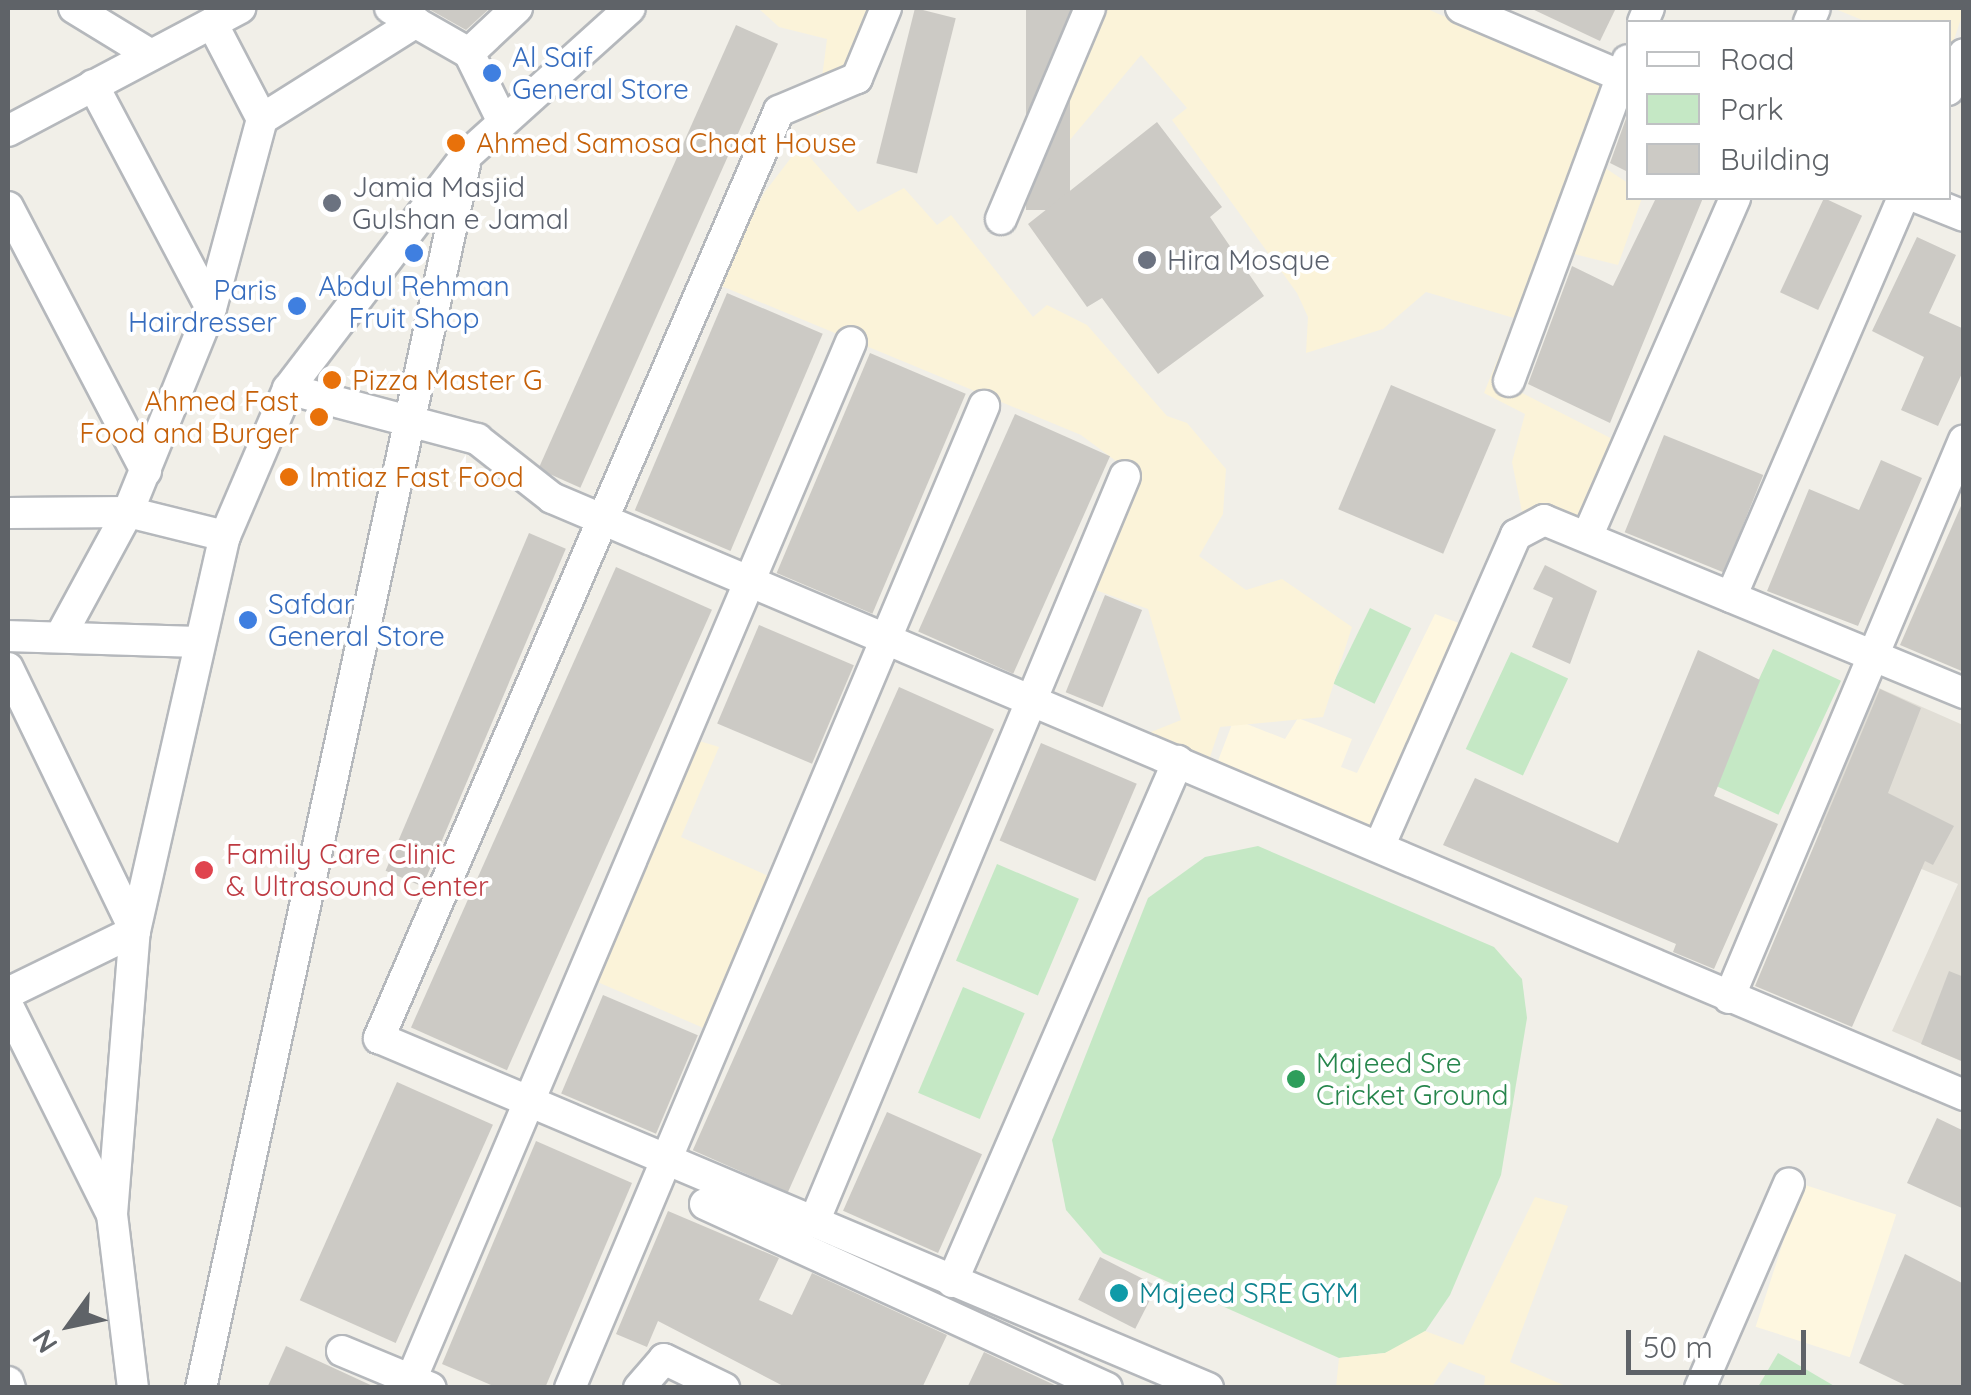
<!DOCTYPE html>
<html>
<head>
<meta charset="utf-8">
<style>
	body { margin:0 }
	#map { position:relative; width:1971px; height:1395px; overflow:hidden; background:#f1efe8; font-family:Quicksand,sans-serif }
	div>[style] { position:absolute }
	.commercial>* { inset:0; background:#fef7e0; transform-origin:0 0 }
	.education>* { inset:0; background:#e1ded6 }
	.green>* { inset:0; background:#c5e8c5; transform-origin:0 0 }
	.sand>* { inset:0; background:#fbf3d9 }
	.building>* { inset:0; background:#cccac5; transform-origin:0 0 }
	.roads { filter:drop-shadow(2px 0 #b5b8bc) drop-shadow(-2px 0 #b5b8bc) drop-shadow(0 2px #b5b8bc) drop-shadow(0 -2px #b5b8bc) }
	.minor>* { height:30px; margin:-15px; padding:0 15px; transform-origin:15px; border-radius:15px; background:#fff }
	.dots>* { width:28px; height:28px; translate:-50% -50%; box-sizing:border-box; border:5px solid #fff; border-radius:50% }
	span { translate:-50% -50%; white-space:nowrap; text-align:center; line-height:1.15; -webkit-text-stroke:8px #fff; paint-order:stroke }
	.shop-label { font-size:28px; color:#366cbe }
	.left { translate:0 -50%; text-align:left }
	.right { translate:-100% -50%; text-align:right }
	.food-label { font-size:28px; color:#c56008 }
	.worship-label { font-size:28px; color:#5b616d }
	.health-label { font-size:28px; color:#be3a42 }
	.leisure-label { font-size:28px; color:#27864d }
	.culture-label { font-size:28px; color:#0d838f }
	.frame { position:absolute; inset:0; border:10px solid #5f6368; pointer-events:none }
	.legend { position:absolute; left:1626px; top:20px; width:325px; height:180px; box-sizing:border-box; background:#fff; border:2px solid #bfc1c3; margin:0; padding:12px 18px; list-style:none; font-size:30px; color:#5f6368 }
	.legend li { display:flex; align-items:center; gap:20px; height:50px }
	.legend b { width:50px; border:2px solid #bfc1c3 }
	.north { position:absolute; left:20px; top:1275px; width:100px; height:100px; -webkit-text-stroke:8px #fff; paint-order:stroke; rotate:237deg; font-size:28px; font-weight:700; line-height:40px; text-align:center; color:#5f6368 }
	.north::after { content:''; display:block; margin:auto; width:35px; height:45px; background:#5f6368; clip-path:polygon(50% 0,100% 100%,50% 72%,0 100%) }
	.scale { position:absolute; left:1626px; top:1330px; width:180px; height:45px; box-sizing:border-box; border:5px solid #5f6368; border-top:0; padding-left:12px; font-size:30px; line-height:35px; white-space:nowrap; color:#5f6368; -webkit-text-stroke:8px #fff; paint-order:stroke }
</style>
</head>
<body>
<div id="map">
	<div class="commercial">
		<i style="clip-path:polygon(1435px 614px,1464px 625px,1375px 834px,1216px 766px,1234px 719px,1285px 739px,1298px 718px,1352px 739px,1341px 767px,1357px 773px)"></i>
		<i style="left:1802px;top:1184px;width:99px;height:150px;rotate:18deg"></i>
	</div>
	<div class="education">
		<i style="clip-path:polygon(1872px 685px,1963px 725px,1963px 1062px,1892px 1031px,1958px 884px,1817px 826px)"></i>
	</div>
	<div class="green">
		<i style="left:1370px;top:608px;width:46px;height:84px;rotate:26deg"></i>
		<i style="left:1773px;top:649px;width:75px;height:148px;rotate:25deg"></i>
		<i style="left:1511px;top:652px;width:63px;height:107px;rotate:25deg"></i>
		<i style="clip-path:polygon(1258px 846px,1494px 947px,1522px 979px,1527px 1018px,1501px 1175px,1450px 1295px,1420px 1339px,1385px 1353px,1339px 1358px,1103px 1253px,1066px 1210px,1052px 1140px,1148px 898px,1205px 857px)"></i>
		<i style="left:997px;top:864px;width:89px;height:105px;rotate:23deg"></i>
		<i style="left:963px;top:987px;width:67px;height:115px;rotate:23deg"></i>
		<i style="clip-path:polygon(1778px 1353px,1836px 1387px,1758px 1387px)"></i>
	</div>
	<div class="sand">
		<i style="clip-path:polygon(758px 8px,901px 8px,870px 81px,817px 116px,827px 39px,779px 27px)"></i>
		<i style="clip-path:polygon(1103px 8px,1425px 8px,1628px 97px,1596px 162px,1628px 183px,1628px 198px,1642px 198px,1618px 265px,1566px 252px,1516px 390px,1634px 450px,1595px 559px,1538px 535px,1522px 512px,1512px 462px,1525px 414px,1484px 393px,1514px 318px,1426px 292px,1383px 329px,1306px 353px,1308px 317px,1297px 293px,1172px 120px,1187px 108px,1141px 55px,1023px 196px)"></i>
		<i style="clip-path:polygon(1833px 8px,1963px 8px,1964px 10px,1949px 54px,1948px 22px,1867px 22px)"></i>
		<i style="clip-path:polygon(800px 146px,858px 212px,904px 188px,937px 225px,951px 215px,1033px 317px,1047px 305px,1087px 325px,1167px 416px,1187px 423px,1226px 469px,1223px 514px,1199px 556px,1246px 590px,1282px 579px,1352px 627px,1323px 717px,1220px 727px,1208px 763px,1146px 734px,1181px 720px,1148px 609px,1068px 580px,1116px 461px,1081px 435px,719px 285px,764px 193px)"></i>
		<i style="clip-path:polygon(696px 740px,719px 747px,681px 837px,775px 879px,708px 1030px,593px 980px)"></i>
		<i style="clip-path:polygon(1535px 1197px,1568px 1206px,1510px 1362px,1568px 1387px,1484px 1387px,1485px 1376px,1449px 1362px,1432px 1387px,1336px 1387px,1339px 1358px,1385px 1353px,1425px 1331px,1463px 1345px)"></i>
	</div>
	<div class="building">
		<i style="clip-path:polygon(427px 8px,490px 8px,466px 30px)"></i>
		<i style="left:915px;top:8px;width:42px;height:160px;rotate:14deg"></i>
		<i style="left:1026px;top:8px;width:44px;height:202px"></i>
		<i style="clip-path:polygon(1530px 8px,1616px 8px,1600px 41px)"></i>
		<i style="left:736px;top:25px;width:46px;height:486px;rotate:24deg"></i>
		<i style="clip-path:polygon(1628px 113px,1628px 172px,1610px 163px)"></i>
		<i style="clip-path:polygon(1157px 122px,1222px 207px,1210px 217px,1264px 296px,1158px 374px,1102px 298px,1087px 307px,1028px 224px)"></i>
		<i style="clip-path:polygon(1656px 198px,1703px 198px,1610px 423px,1528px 384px,1572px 266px,1613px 286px)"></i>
		<i style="left:1824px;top:198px;width:42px;height:104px;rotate:25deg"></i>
		<i style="clip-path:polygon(1917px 237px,1956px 255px,1929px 313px,1964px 329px,1964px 369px,1938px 426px,1901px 410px,1924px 357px,1872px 331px)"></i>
		<i style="left:727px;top:293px;width:104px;height:236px;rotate:23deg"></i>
		<i style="left:870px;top:353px;width:104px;height:239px;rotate:23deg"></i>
		<i style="left:1391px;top:385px;width:114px;height:135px;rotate:23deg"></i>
		<i style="left:1015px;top:414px;width:104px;height:238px;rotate:24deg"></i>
		<i style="left:1664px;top:435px;width:107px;height:105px;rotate:22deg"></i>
		<i style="clip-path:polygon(1881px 460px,1922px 478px,1858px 626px,1767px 591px,1809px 489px,1859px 510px)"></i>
		<i style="clip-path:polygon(1964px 499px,1964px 672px,1900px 645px)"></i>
		<i style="left:529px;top:533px;width:40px;height:367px;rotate:23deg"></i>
		<i style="clip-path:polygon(1545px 565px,1597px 591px,1570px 664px,1532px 647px,1553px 598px,1533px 589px)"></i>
		<i style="left:616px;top:567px;width:105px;height:504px;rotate:24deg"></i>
		<i style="left:1105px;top:595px;width:40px;height:105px;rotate:22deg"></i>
		<i style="left:759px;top:625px;width:103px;height:107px;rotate:23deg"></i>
		<i style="clip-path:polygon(1698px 650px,1760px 680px,1714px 796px,1778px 824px,1714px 969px,1673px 952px,1676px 944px,1443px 845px,1475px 778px,1618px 843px)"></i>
		<i style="left:899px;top:687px;width:104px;height:507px;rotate:24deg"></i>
		<i style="clip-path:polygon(1880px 689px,1921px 708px,1888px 793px,1954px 826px,1933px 865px,1925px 861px,1852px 1027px,1755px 986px)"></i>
		<i style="left:1041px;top:743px;width:104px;height:106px;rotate:23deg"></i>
		<i style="clip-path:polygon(1949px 971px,1964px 977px,1964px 1062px,1921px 1044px)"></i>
		<i style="left:603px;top:995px;width:103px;height:107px;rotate:23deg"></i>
		<i style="left:397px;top:1082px;width:105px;height:239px;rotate:24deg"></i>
		<i style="left:887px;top:1112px;width:104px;height:108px;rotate:24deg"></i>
		<i style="clip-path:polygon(1937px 1118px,1964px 1131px,1964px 1209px,1907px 1183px)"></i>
		<i style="clip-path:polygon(536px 1141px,632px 1183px,545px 1388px,498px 1388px,442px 1364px)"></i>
		<i style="clip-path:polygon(668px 1211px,779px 1258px,759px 1300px,792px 1315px,812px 1273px,947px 1335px,922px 1388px,787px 1388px,658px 1321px,647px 1347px,616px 1334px)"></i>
		<i style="clip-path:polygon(1905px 1254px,1964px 1284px,1964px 1388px,1911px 1388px,1859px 1363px)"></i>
		<i style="left:1100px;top:1257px;width:64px;height:48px;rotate:27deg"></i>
		<i style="clip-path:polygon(286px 1346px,377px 1388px,267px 1388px)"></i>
		<i style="clip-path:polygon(984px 1352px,1061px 1388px,967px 1388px)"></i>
	</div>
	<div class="roads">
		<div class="minor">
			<i style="left:74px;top:8px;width:90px;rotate:31.4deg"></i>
			<i style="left:390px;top:8px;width:91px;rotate:29.7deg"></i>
			<i style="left:886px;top:8px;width:76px;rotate:112.5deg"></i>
			<i style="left:857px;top:78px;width:85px;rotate:157.1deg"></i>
			<i style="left:779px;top:111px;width:1010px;rotate:113.34deg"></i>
			<i style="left:379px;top:1038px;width:900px;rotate:22.89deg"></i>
			<i style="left:1461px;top:8px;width:181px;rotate:23deg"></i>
			<i style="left:1643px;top:22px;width:15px;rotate:-67deg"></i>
			<i style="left:1809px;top:22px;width:15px;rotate:-67deg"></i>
			<i style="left:469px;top:53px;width:77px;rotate:63.8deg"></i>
			<i style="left:469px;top:53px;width:66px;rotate:-43.2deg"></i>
			<i style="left:93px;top:85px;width:252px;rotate:62.1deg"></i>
			<i style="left:1948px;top:90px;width:39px;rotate:-66deg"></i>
			<i style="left:262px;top:119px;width:182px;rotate:-32.2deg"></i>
			<i style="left:8px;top:131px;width:263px;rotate:-27.9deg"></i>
			<i style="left:1919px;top:198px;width:48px;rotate:21.8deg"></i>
			<i style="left:8px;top:207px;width:298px;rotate:62.4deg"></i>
			<i style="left:1001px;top:219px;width:229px;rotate:-67.1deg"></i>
			<i style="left:1509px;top:381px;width:342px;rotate:-69.7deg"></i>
			<i style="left:288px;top:389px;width:196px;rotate:14.8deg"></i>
			<i style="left:477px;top:439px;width:95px;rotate:38.2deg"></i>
			<i style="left:552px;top:498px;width:1533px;rotate:22.92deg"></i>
			<i style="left:8px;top:513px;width:120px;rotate:-0.5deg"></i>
			<i style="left:128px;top:512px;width:100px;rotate:13.9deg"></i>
			<i style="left:1587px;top:537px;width:370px;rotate:-66.4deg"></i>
			<i style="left:1731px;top:597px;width:434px;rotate:-66.7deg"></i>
			<i style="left:8px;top:636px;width:191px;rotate:1.8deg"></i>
			<i style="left:60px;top:637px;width:142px;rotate:-61.5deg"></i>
			<i style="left:128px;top:512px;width:220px;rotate:-67.9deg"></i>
			<i style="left:211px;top:308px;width:196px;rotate:-74.9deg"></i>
			<i style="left:262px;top:119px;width:108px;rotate:-117.5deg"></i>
			<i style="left:8px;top:668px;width:292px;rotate:64.2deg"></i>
			<i style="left:135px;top:931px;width:141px;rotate:154deg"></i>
			<i style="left:1379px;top:847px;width:341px;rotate:-66.3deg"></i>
			<i style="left:1516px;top:535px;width:32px;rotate:-28deg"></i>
			<i style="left:1544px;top:520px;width:454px;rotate:22.4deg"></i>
			<i style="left:1729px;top:998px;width:605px;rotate:-67.16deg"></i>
			<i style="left:8px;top:1006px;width:231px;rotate:63.5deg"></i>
			<i style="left:705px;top:1204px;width:442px;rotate:24.6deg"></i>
			<i style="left:814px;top:1222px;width:808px;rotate:-67.37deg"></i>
			<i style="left:952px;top:1282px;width:568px;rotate:-66.55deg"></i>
			<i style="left:342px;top:1351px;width:96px;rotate:22.6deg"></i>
			<i style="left:411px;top:1380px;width:1127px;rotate:-67.03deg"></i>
			<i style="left:8px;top:1382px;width:6px;rotate:72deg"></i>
			<i style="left:133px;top:1388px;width:175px;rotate:-96.9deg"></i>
			<i style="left:112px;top:1214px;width:284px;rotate:-85.4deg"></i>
			<i style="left:135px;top:931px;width:405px;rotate:-77.2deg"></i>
			<i style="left:225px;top:536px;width:160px;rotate:-66.8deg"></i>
			<i style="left:288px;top:389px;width:295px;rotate:-52.6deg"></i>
			<i style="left:467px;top:155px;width:219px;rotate:-42deg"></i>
			<i style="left:201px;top:1388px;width:1252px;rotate:-77.83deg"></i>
			<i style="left:570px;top:1388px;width:1066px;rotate:-67.14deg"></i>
			<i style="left:639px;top:1388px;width:38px;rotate:-49deg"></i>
			<i style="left:664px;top:1359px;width:67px;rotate:25.8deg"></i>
			<i style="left:1700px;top:1388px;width:223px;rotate:-66.5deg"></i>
		</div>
	</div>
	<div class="dots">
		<i style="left:492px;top:73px;background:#3f7fe0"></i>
		<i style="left:456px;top:143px;background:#e8710a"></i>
		<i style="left:332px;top:203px;background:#6b7280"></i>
		<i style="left:414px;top:253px;background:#3f7fe0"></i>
		<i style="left:1147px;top:260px;background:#6b7280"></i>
		<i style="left:297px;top:306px;background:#3f7fe0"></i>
		<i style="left:332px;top:380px;background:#e8710a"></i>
		<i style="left:319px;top:417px;background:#e8710a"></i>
		<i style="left:289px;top:477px;background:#e8710a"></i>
		<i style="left:248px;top:620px;background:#3f7fe0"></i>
		<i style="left:204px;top:870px;background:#e0444e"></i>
		<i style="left:1296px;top:1079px;background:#2e9e5b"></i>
		<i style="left:1119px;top:1293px;background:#0f9aa8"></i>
	</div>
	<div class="shop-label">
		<span class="left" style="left:512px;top:73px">Al Saif<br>General Store</span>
		<span style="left:414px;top:302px">Abdul Rehman<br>Fruit Shop</span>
		<span class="right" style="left:277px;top:306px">Paris<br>Hairdresser</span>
		<span class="left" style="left:268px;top:620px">Safdar<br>General Store</span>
	</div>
	<div class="food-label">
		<span class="left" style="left:476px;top:143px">Ahmed Samosa Chaat House</span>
		<span class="left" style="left:352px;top:380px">Pizza Master G</span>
		<span class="right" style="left:299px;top:417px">Ahmed Fast<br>Food and Burger</span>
		<span class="left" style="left:309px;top:477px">Imtiaz Fast Food</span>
	</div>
	<div class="worship-label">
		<span class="left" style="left:352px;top:203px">Jamia Masjid<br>Gulshan e Jamal</span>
		<span class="left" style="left:1167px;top:260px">Hira Mosque</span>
	</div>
	<div class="health-label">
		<span class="left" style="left:226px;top:870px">Family Care Clinic<br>&amp; Ultrasound Center</span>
	</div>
	<div class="leisure-label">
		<span class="left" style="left:1316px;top:1079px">Majeed Sre<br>Cricket Ground</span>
	</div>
	<div class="culture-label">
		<span class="left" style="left:1139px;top:1293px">Majeed SRE GYM</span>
	</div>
	<div class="frame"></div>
	<ul class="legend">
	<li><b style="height:12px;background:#fff"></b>Road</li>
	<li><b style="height:28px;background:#c5e8c5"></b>Park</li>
	<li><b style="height:28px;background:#cccac5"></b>Building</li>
	</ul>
	<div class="north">N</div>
	<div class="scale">50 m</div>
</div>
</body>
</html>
